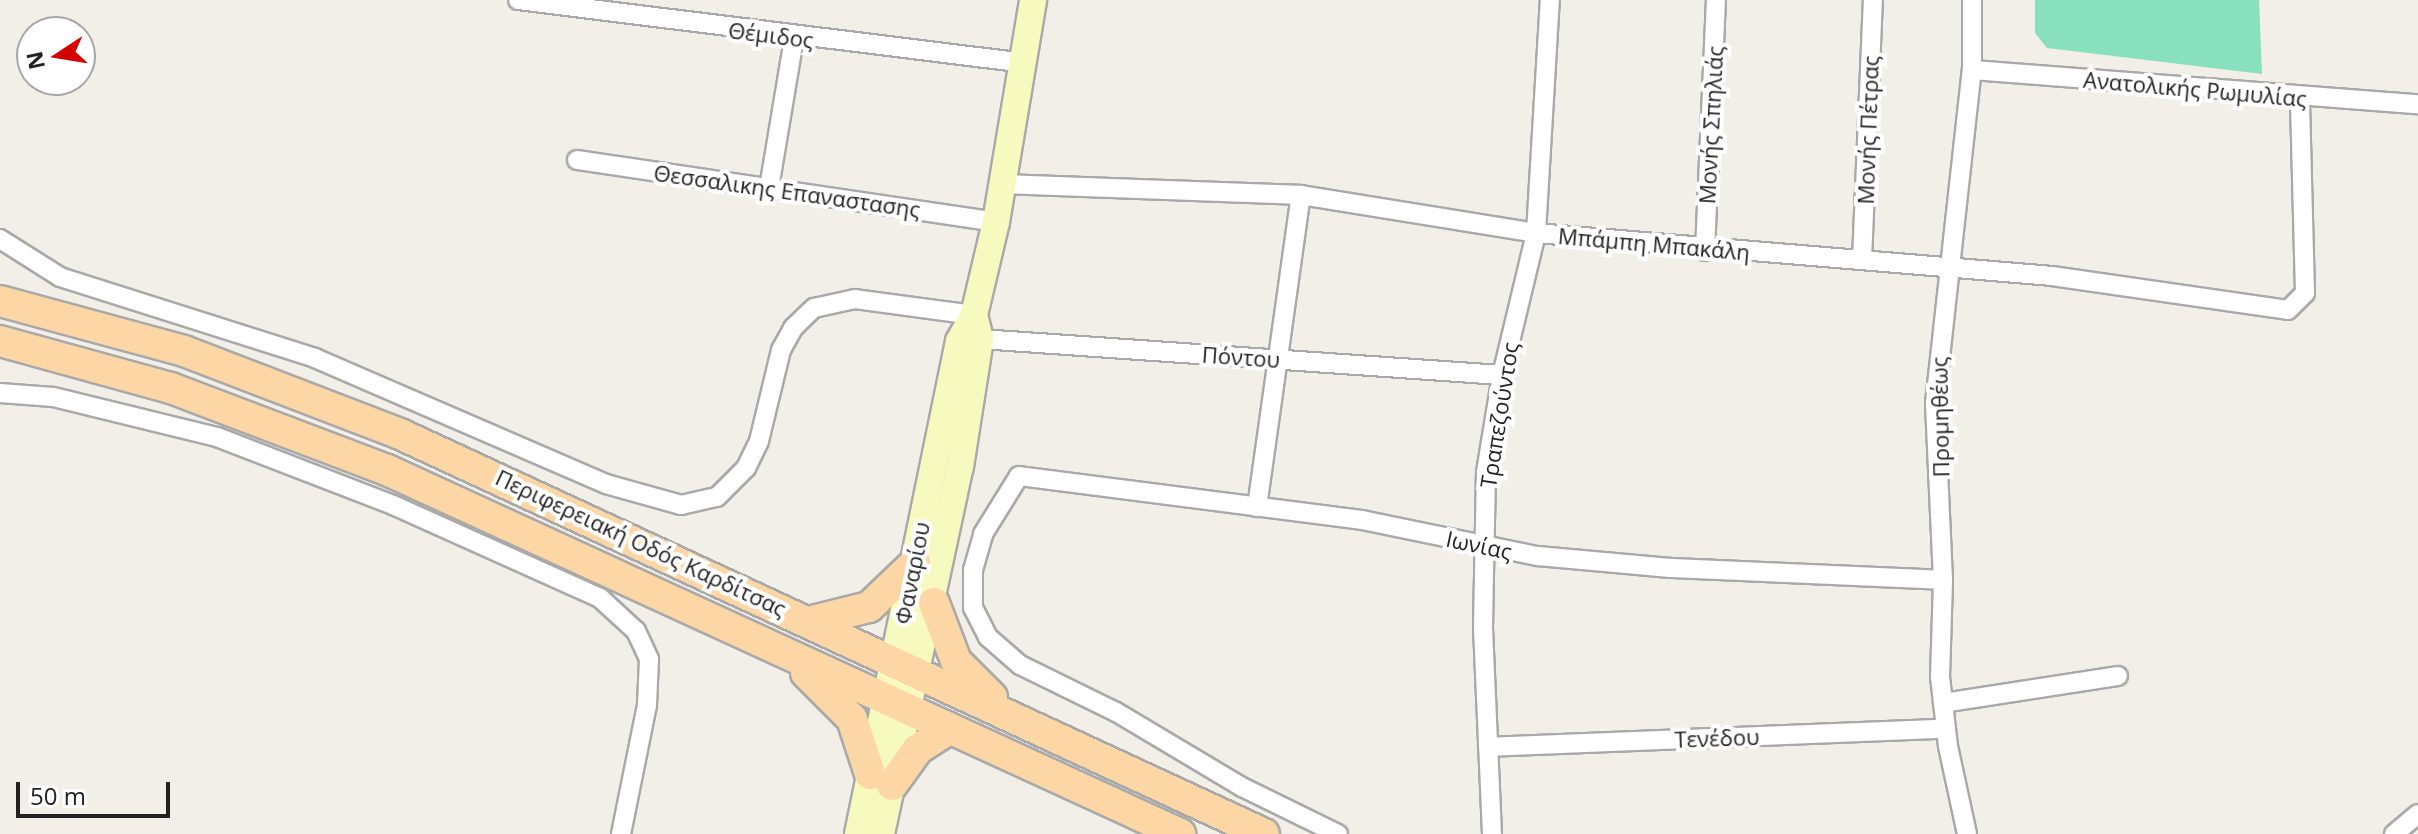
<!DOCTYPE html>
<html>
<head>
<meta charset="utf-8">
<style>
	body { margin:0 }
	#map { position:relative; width:2418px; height:834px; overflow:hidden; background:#f2efe9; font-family:"Open Sans",sans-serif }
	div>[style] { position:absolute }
	.pitch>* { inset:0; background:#88e0be }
	.roads { filter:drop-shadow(2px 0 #a9a9a9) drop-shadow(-2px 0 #a9a9a9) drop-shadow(0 2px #a9a9a9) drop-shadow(0 -2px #a9a9a9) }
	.street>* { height:18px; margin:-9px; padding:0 9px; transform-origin:9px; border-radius:9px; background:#fff }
	.secondary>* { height:26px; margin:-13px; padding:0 13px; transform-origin:13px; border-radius:13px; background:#f7fabf }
	.primary>* { height:30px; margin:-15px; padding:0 15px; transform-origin:15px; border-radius:15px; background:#fcd6a4 }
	span { translate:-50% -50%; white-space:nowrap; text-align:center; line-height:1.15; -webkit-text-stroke:8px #fff; paint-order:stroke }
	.street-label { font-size:22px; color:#222 }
	.north { position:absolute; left:16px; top:16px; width:80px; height:80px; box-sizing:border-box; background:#fff; border:2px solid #a7a7a7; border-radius:50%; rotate:258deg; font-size:22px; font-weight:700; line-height:32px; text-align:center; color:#222 }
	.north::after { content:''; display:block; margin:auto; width:28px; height:36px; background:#d40000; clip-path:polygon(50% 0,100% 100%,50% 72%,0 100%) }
	.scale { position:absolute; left:16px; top:782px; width:154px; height:36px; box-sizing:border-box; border:4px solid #222; border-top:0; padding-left:10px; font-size:24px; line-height:28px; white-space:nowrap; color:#222; -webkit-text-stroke:6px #fff; paint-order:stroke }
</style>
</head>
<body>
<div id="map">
	<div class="pitch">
		<i style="clip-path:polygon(2035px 0,2259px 0,2262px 74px,2047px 48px,2035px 33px)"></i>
	</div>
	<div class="roads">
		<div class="street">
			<i style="left:518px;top:0;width:511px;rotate:7.08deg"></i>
			<i style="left:1972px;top:70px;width:447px;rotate:4.4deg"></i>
			<i style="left:577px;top:160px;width:424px;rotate:8.4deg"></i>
			<i style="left:1004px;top:184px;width:297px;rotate:2.1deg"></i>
			<i style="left:1301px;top:195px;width:238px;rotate:9.2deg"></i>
			<i style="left:1536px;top:233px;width:518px;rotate:4.76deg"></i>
			<i style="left:2052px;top:276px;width:238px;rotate:8.2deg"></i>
			<i style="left:2288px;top:310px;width:24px;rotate:-45deg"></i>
			<i style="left:2305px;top:293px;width:194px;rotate:-91.5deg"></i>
			<i style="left:769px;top:188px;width:152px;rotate:-80.5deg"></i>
			<i style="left:0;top:239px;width:71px;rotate:32.3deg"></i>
			<i style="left:60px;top:277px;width:268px;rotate:17.6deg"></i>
			<i style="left:315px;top:358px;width:317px;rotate:23.4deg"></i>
			<i style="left:606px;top:484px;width:78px;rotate:15.6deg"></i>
			<i style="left:681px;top:505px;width:37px;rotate:-13deg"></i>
			<i style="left:717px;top:497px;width:41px;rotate:-45deg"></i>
			<i style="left:746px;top:468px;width:30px;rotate:-64deg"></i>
			<i style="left:759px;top:441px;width:94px;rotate:-76.4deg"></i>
			<i style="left:781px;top:350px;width:25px;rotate:-61deg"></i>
			<i style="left:793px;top:328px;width:29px;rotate:-44deg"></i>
			<i style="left:814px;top:308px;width:42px;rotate:-12.4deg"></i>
			<i style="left:855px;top:299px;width:120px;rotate:7.7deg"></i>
			<i style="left:1705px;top:251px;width:251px;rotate:-87.5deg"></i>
			<i style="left:1862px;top:260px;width:260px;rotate:-87.6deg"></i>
			<i style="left:980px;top:339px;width:523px;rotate:3.95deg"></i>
			<i style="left:0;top:393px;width:53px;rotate:4.3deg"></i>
			<i style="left:53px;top:397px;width:169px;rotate:13.7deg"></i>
			<i style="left:217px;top:437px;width:189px;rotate:21.1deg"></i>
			<i style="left:393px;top:505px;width:227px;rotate:24.2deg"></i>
			<i style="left:600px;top:598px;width:49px;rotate:42.5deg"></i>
			<i style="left:636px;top:631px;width:31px;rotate:65deg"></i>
			<i style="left:649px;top:659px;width:46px;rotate:92.5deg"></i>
			<i style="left:647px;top:705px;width:132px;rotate:101.4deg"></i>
			<i style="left:1257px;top:507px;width:315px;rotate:-82deg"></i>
			<i style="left:1943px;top:703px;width:177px;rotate:-8.8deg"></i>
			<i style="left:1488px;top:747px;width:458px;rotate:-2.3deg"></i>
			<i style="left:1338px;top:834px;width:107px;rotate:-153.9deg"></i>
			<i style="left:1242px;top:787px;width:147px;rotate:-149.2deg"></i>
			<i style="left:1116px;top:712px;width:107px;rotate:-153.9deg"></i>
			<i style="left:1020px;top:665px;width:43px;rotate:-138.8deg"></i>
			<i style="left:988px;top:637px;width:33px;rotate:-117deg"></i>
			<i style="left:973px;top:608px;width:38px;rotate:-90deg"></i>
			<i style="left:973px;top:570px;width:37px;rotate:-74deg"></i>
			<i style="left:983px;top:534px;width:68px;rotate:-58.2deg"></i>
			<i style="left:1019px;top:476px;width:346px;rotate:7.3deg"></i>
			<i style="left:1362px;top:520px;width:180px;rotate:11.6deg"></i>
			<i style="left:1538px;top:556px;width:133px;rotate:5.2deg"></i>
			<i style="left:1670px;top:568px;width:273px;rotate:2.5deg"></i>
			<i style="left:1492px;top:834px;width:207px;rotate:-92.5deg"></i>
			<i style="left:1483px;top:627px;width:155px;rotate:-88.9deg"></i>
			<i style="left:1486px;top:472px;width:98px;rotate:-80.6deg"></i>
			<i style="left:1502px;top:375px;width:146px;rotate:-76.5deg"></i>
			<i style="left:1536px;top:233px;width:233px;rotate:-86.6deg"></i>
			<i style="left:1967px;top:834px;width:90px;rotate:-102.2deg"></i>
			<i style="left:1948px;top:746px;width:69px;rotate:-96.6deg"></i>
			<i style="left:1940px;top:677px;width:97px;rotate:-88.2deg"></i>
			<i style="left:1943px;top:580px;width:177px;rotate:-92.6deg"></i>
			<i style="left:1935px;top:403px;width:335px;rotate:-83.7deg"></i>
			<i style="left:1972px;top:70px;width:70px;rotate:-90deg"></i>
			<i style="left:2394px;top:834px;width:31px;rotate:-40deg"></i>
		</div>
		<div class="secondary">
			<i style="left:858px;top:834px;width:503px;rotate:-78.42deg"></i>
			<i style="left:959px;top:341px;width:30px;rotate:-60deg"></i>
			<i style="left:974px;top:315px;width:96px;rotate:-76.7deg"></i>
			<i style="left:996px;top:222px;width:225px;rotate:-80.5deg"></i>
			<i style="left:881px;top:834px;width:375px;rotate:-77.9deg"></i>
			<i style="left:960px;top:467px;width:130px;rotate:-81.1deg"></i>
			<i style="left:980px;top:339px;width:25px;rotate:-104deg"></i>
		</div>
		<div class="primary">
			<i style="left:0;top:301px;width:191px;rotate:15.2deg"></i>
			<i style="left:184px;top:351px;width:231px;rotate:21deg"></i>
			<i style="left:400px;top:434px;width:952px;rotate:24.84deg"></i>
			<i style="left:0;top:341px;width:177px;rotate:15.4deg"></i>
			<i style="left:171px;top:388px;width:231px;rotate:20.8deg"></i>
			<i style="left:387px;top:470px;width:873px;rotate:24.66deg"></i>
			<i style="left:934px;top:603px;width:62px;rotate:69.2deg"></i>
			<i style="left:956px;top:661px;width:51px;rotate:45deg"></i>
			<i style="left:812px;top:621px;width:59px;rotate:-13.8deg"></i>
			<i style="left:869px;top:607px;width:64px;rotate:-43.7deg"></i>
			<i style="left:806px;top:673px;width:65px;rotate:45deg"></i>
			<i style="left:852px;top:719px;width:58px;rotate:71.9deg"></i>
			<i style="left:892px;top:785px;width:44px;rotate:-54.2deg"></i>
			<i style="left:918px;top:749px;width:38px;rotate:-33deg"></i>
		</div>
	</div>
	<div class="street-label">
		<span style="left:771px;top:35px;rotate:7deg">Θέμιδος</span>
		<span style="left:2195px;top:89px;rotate:5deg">Ανατολικής Ρωμυλίας</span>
		<span style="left:1711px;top:125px;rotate:-87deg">Μονής Σπηλιάς</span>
		<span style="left:1868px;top:130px;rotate:-88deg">Μονής Πέτρας</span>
		<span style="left:787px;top:191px;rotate:8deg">Θεσσαλικης Επαναστασης</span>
		<span style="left:1654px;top:244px;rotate:5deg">Μπάμπη Μπακάλη</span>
		<span style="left:1241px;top:357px;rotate:4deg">Πόντου</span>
		<span style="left:1499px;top:415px;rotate:-81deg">Τραπεζούντος</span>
		<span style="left:1940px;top:417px;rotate:-91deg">Προμηθέως</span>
		<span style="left:641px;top:543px;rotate:25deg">Περιφερειακή Οδός Καρδίτσας</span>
		<span style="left:1479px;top:545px;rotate:12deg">Ιωνίας</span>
		<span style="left:912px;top:573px;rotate:-79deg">Φαναρίου</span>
		<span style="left:1717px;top:738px;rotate:-2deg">Τενέδου</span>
	</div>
	<div class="north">N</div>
	<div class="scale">50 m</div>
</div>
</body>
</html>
